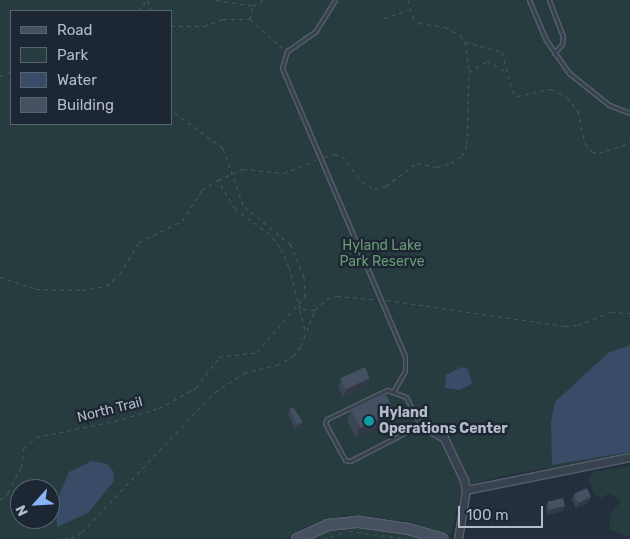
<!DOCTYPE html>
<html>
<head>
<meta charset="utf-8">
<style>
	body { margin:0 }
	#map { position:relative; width:630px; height:539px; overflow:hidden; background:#242f3e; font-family:Rubik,sans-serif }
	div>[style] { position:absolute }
	.green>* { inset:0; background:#263c3f }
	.water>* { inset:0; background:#394c67 }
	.path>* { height:1px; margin-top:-0.5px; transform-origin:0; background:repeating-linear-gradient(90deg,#44595c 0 4px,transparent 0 8px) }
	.roads { filter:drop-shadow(1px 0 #565f6c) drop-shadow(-1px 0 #565f6c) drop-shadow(0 1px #565f6c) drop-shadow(0 -1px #565f6c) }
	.lane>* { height:3px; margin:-1.5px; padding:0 1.5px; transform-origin:1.5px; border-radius:1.5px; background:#38414e }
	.street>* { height:7px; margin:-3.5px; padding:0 3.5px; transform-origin:3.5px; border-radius:3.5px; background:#38414e }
	.secondary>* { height:10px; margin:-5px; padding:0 5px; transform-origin:5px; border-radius:5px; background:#465061 }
	.wall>* { inset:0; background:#3b4654 }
	.shaded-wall>* { inset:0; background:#303945 }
	.building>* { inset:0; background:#455162; transform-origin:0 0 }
	.dots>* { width:14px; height:14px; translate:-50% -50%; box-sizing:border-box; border:2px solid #1d2633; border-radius:50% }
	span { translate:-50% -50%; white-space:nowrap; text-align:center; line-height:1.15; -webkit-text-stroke:5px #1d2633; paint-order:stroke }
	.park-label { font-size:14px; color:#6b9a76 }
	.street-label { font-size:14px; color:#b4bcc9 }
	.poi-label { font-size:14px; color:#b4bcc9; font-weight:700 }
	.left { translate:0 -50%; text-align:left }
	.legend { position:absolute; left:10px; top:10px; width:162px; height:115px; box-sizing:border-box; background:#1d2633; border:1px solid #59626f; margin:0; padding:6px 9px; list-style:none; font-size:15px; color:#b4bcc9 }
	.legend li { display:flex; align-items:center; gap:10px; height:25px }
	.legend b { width:25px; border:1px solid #59626f }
	.north { position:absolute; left:10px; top:479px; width:50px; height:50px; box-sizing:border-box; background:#1d2633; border:1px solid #59626f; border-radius:50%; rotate:244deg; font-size:14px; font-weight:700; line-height:20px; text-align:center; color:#b4bcc9 }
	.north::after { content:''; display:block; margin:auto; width:18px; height:22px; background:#8ab4f8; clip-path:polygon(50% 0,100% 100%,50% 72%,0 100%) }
	.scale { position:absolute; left:458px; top:506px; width:85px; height:22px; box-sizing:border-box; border:2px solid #b4bcc9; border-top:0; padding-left:6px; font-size:15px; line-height:18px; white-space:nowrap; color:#b4bcc9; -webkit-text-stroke:4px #1d2633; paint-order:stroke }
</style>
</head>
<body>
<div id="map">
	<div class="green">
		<i style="clip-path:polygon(evenodd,0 0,630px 0,630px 455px,501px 476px,462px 488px,451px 535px,404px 521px,345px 515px,305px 527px,286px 539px,0 539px,0 0,11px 11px,171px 11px,171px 124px,11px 124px,11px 11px,0 0,20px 489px,50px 489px,50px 519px,20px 519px,20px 489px)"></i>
		<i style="clip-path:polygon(630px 466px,630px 537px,609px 529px,611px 513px,621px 501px,609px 493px,602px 498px,595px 496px,589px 480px,592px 472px)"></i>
		<i style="clip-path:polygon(353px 527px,392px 531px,426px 539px,308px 539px,327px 531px)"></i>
	</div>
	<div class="water">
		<i style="clip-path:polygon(630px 345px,630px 452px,552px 465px,551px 421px,555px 402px,608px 353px)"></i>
		<i style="clip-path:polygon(461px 367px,468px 369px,472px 384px,459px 390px,445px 388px,446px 375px)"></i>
		<i style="clip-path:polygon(92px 461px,107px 464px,113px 471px,114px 481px,88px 513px,57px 527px,56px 502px,69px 472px)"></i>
	</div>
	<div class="path">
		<i style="left:148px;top:0;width:11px;rotate:75deg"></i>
		<i style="left:216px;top:0;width:37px;rotate:9deg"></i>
		<i style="left:253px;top:6px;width:12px;rotate:-31deg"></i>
		<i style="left:408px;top:0;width:16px;rotate:76deg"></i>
		<i style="left:412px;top:16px;width:10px;rotate:45deg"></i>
		<i style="left:419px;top:23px;width:26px;rotate:9deg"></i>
		<i style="left:445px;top:27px;width:17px;rotate:28deg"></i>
		<i style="left:460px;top:35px;width:9px;rotate:54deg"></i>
		<i style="left:465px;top:42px;width:29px;rotate:82deg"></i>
		<i style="left:138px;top:11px;width:14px;rotate:-51deg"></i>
		<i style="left:384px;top:18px;width:26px;rotate:-18deg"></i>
		<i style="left:250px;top:19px;width:13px;rotate:-77deg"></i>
		<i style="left:171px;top:26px;width:33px"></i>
		<i style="left:204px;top:26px;width:20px;rotate:-20deg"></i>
		<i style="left:223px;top:19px;width:27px"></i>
		<i style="left:250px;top:19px;width:43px;rotate:42.2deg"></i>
		<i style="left:465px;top:42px;width:38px;rotate:15deg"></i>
		<i style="left:502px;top:52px;width:39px;rotate:75deg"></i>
		<i style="left:512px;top:90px;width:8px;rotate:50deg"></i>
		<i style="left:517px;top:96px;width:35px;rotate:-12deg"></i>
		<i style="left:551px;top:89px;width:18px;rotate:27deg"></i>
		<i style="left:567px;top:97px;width:18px;rotate:52deg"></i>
		<i style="left:578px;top:111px;width:33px;rotate:78deg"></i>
		<i style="left:585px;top:143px;width:11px;rotate:52deg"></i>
		<i style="left:592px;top:152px;width:7px;rotate:8deg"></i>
		<i style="left:599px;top:153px;width:33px;rotate:-18deg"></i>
		<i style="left:0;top:76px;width:12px;rotate:-24deg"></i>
		<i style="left:324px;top:157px;width:10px;rotate:-17deg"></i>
		<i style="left:334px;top:154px;width:8px;rotate:14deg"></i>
		<i style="left:342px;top:156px;width:33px;rotate:52deg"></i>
		<i style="left:362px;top:182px;width:14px;rotate:30deg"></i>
		<i style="left:374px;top:189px;width:12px;rotate:-14deg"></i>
		<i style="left:386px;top:186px;width:39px;rotate:-37deg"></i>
		<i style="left:417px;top:163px;width:20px;rotate:11deg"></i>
		<i style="left:437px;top:167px;width:15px;rotate:-16deg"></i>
		<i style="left:451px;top:163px;width:13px;rotate:-32deg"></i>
		<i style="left:462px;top:156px;width:13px;rotate:-67deg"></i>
		<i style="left:467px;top:144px;width:72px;rotate:-88.4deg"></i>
		<i style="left:469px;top:72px;width:21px;rotate:-31deg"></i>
		<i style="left:487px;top:61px;width:23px;rotate:29deg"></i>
		<i style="left:0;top:277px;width:38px;rotate:18deg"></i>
		<i style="left:36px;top:289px;width:46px;rotate:1.2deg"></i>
		<i style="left:82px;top:290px;width:24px;rotate:-9deg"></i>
		<i style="left:106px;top:286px;width:18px;rotate:-41deg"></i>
		<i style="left:120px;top:274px;width:37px;rotate:-59deg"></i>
		<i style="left:139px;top:242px;width:48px;rotate:-26deg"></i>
		<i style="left:182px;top:221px;width:37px;rotate:-57deg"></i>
		<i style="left:202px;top:190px;width:19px;rotate:-32deg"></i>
		<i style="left:387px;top:300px;width:180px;rotate:8.3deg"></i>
		<i style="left:565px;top:326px;width:13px;rotate:-4deg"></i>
		<i style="left:578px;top:325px;width:35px;rotate:-22deg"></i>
		<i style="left:611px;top:312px;width:19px;rotate:3deg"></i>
		<i style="left:300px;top:310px;width:21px;rotate:76deg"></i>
		<i style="left:315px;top:310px;width:15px;rotate:-176deg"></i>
		<i style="left:300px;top:309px;width:43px;rotate:-104.7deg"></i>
		<i style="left:289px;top:267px;width:22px;rotate:-114deg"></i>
		<i style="left:280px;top:247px;width:16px;rotate:-128deg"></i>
		<i style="left:270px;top:234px;width:43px;rotate:-144.5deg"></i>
		<i style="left:235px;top:209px;width:34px;rotate:-120deg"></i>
		<i style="left:218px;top:180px;width:27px;rotate:-24deg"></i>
		<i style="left:243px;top:169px;width:41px;rotate:5.6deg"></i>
		<i style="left:284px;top:173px;width:35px;rotate:-22deg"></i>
		<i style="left:0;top:500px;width:11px;rotate:-41deg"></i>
		<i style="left:8px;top:493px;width:29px;rotate:-63deg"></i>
		<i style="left:21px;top:467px;width:19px;rotate:-81deg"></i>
		<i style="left:24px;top:448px;width:16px;rotate:-43deg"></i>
		<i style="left:36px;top:437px;width:81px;rotate:-11.4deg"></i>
		<i style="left:115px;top:421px;width:46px;rotate:-16.5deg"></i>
		<i style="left:159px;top:408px;width:42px;rotate:-28.4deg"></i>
		<i style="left:196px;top:388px;width:39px;rotate:-53deg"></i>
		<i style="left:219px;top:357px;width:38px;rotate:-7deg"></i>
		<i style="left:257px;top:352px;width:74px;rotate:-49.4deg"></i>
		<i style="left:305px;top:296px;width:19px;rotate:-93deg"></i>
		<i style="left:304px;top:277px;width:35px;rotate:-112deg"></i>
		<i style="left:291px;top:245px;width:62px;rotate:-140.2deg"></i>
		<i style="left:243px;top:205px;width:60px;rotate:-109.3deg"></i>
		<i style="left:223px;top:148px;width:64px;rotate:-143.8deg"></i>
		<i style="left:349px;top:531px;width:62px;rotate:7.5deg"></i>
		<i style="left:57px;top:539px;width:14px;rotate:-4deg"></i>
		<i style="left:71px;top:538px;width:13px;rotate:-29deg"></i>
		<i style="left:82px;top:532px;width:193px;rotate:-46.5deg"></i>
		<i style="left:215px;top:392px;width:35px;rotate:-33deg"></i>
		<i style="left:244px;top:373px;width:34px;rotate:-14deg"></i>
		<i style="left:277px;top:365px;width:18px;rotate:-29deg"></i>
		<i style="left:293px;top:356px;width:13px;rotate:-51deg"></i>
		<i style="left:301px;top:346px;width:39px;rotate:-69deg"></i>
		<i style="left:315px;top:310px;width:16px;rotate:-45deg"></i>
		<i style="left:326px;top:299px;width:11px;rotate:-15deg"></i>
		<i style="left:337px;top:296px;width:38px;rotate:5deg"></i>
		<i style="left:323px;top:539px;width:23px;rotate:-18deg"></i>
	</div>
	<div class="roads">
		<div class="lane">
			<i style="left:335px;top:0;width:36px;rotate:122deg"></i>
			<i style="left:316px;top:31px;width:35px;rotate:145deg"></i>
			<i style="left:287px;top:51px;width:18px;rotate:106deg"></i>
			<i style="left:282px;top:68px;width:314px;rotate:66.9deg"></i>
			<i style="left:405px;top:357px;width:14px;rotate:90deg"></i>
			<i style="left:405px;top:371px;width:22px;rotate:120deg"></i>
			<i style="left:529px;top:0;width:43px;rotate:67deg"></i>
			<i style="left:546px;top:40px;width:40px;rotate:55.1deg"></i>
			<i style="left:569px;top:73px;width:51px;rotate:38.7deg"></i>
			<i style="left:609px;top:105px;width:22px;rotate:21deg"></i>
			<i style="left:549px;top:0;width:39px;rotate:69deg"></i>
			<i style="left:563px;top:36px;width:8px;rotate:97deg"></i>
			<i style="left:562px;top:44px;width:12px;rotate:132deg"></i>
			<i style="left:387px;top:390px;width:20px;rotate:20deg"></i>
			<i style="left:406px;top:397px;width:31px;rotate:63deg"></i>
			<i style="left:420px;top:425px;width:79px;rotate:152.8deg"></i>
			<i style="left:350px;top:461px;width:5px;rotate:-169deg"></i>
			<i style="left:345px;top:460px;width:42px;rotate:-118.4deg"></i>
			<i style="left:325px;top:423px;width:4px;rotate:-63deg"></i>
			<i style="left:327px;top:419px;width:67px;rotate:-25.8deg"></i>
		</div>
		<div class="street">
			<i style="left:420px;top:425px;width:27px;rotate:28deg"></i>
			<i style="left:444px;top:438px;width:47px;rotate:64.5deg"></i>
			<i style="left:464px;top:480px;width:10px;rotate:79deg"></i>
			<i style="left:466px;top:490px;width:50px;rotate:99.3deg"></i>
			<i style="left:466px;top:490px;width:167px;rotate:-11.4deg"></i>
		</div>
		<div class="secondary">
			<i style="left:297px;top:539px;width:34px;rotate:-24deg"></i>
			<i style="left:328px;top:525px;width:31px;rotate:-6deg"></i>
			<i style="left:359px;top:522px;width:49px;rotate:8.1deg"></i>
			<i style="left:408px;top:529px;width:36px;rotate:16deg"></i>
		</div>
	</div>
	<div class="wall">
		<i style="clip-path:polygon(370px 378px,367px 385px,343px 397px,338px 387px,341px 379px)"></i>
		<i style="clip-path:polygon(290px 409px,302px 427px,295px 430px,288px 414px)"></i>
		<i style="clip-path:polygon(351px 410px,390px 421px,356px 438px,347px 421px)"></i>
		<i style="clip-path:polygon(574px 494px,589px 502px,576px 508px,572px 499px)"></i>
		<i style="clip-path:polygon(548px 502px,565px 506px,563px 511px,548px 515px,546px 507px)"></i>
	</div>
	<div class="shaded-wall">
		<i style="clip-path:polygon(370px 378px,367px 385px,343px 397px,346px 390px)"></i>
		<i style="clip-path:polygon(394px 411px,390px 421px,356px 438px,359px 428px)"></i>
		<i style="clip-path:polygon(303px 422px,302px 427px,295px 430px,297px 425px)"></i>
		<i style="clip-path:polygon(591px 497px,589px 502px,576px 508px,578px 503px)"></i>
		<i style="clip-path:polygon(565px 506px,563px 511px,548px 515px,550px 510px)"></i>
	</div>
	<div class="building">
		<i style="left:365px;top:367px;width:12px;height:27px;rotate:66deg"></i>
		<i style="left:385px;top:393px;width:20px;height:38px;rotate:63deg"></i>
		<i style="clip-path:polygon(293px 407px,303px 422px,297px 425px,290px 409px)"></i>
		<i style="left:587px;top:488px;width:10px;height:14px;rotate:66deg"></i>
		<i style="left:563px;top:498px;width:8px;height:16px;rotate:76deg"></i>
	</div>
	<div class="dots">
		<i style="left:369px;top:421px;background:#0f9aa8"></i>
	</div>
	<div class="park-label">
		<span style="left:382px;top:254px">Hyland Lake<br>Park Reserve</span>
	</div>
	<div class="street-label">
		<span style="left:110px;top:410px;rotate:-14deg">North Trail</span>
	</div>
	<div class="poi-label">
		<span class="left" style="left:379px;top:421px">Hyland<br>Operations Center</span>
	</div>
	<ul class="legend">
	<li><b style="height:6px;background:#465061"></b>Road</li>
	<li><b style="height:14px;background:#263c3f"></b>Park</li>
	<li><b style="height:14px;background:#394c67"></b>Water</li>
	<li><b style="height:14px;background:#455162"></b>Building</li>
	</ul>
	<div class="north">N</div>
	<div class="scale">100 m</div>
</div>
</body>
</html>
